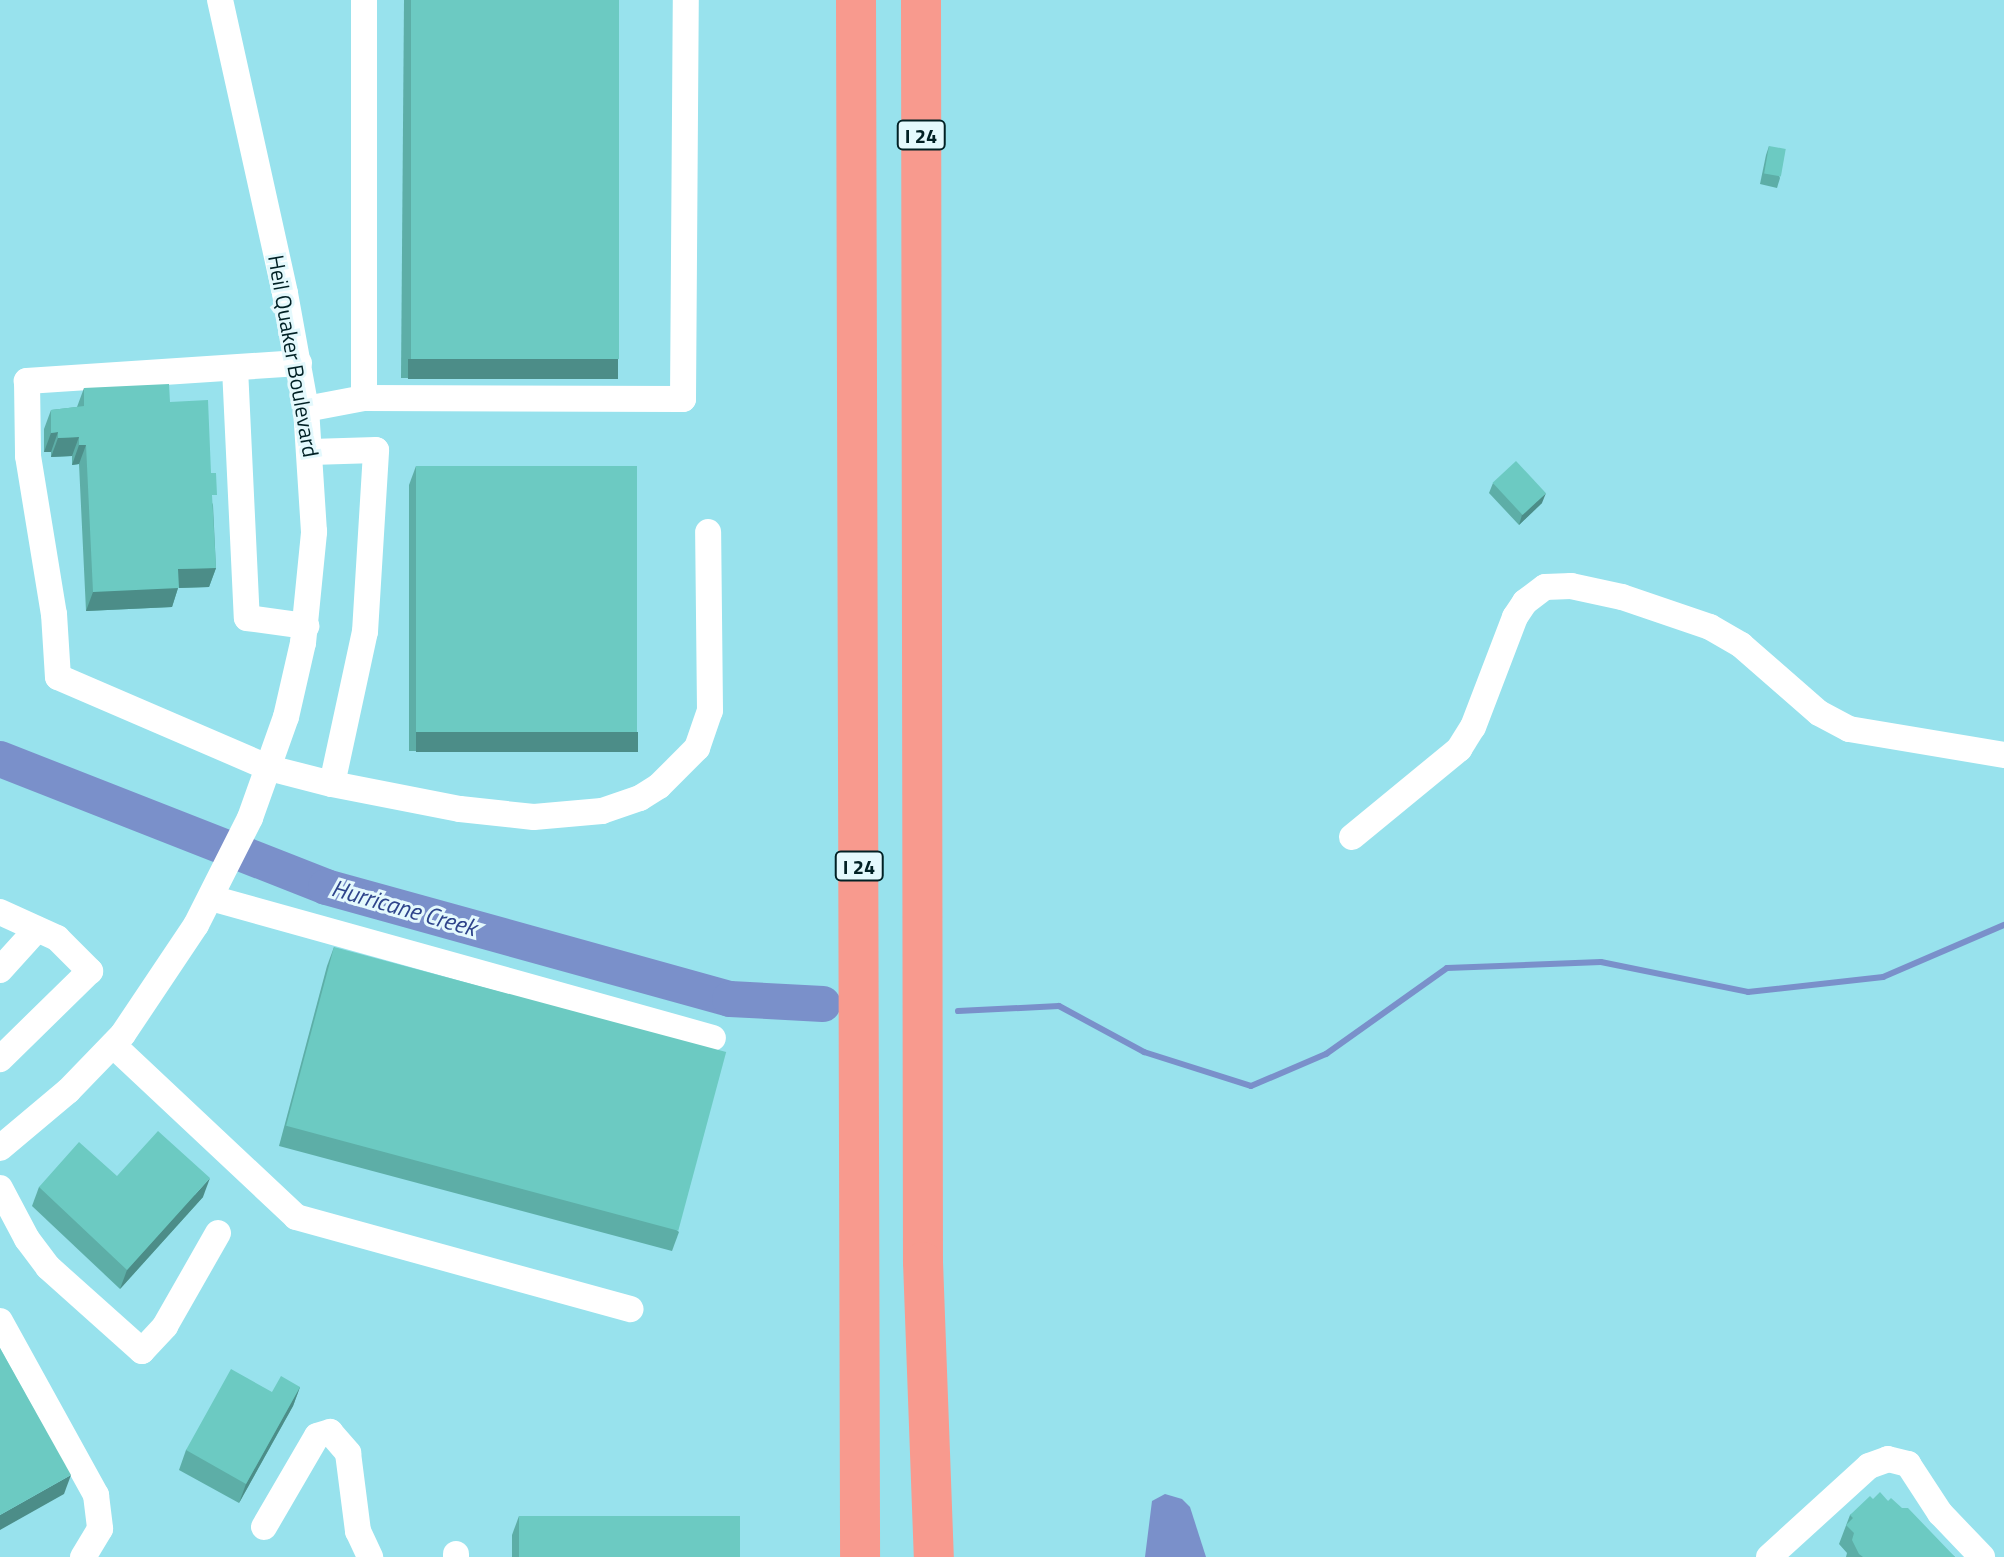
<!DOCTYPE html>
<html>
<head>
<meta charset="utf-8">
<style>
	body { margin:0 }
	#map { position:relative; width:2004px; height:1557px; overflow:hidden; background:#98e2ed; font-family:"Titillium Web",sans-serif }
	div>[style] { position:absolute }
	.water>* { inset:0; background:#7a90ca }
	.stream>* { height:6px; margin:-3px; padding:0 3px; transform-origin:3px; border-radius:3px; background:#7a90ca }
	.river>* { height:36px; margin:-18px; padding:0 18px; transform-origin:18px; border-radius:18px; background:#7a90ca }
	.minor>* { height:26px; margin:-13px; padding:0 13px; transform-origin:13px; border-radius:13px; background:#fff }
	.highway>* { height:40px; margin:-20px; padding:0 20px; transform-origin:20px; border-radius:20px; background:#f89a8e }
	.wall>* { inset:0; background:#5daea7 }
	.shaded-wall>* { inset:0; background:#4c8d88; transform-origin:0 0 }
	.building>* { inset:0; background:#6ccac2; transform-origin:0 0 }
	span { translate:-50% -50%; white-space:nowrap; text-align:center; line-height:1.15; -webkit-text-stroke:6px #e4f9fd; paint-order:stroke }
	.shield-label span { padding:2px 6px; background:#e4f9fd; border:2px solid; border-radius:6px; -webkit-text-stroke-width:0 }
	.shield-label { font-size:20px; color:#012125; font-weight:700 }
	.street-label { font-size:22px; color:#012125 }
	.water-label { font-size:24px; color:#2e448b; font-style:italic }
</style>
</head>
<body>
<div id="map">
	<div class="water">
		<i style="clip-path:polygon(1165px 1494px,1182px 1499px,1190px 1507px,1206px 1557px,1145px 1557px,1152px 1501px)"></i>
	</div>
	<div class="stream">
		<i style="left:958px;top:1011px;width:101px;rotate:-2.8deg"></i>
		<i style="left:1059px;top:1006px;width:97px;rotate:28.4deg"></i>
		<i style="left:1144px;top:1052px;width:112px;rotate:17.6deg"></i>
		<i style="left:1251px;top:1086px;width:82px;rotate:-23.1deg"></i>
		<i style="left:1326px;top:1054px;width:148px;rotate:-35.4deg"></i>
		<i style="left:1447px;top:968px;width:154px;rotate:-2.2deg"></i>
		<i style="left:1601px;top:962px;width:150px;rotate:11.5deg"></i>
		<i style="left:1748px;top:992px;width:136px;rotate:-6.3deg"></i>
		<i style="left:1883px;top:977px;width:132px;rotate:-23.3deg"></i>
	</div>
	<div class="river">
		<i style="left:0;top:759px;width:350px;rotate:21.4deg"></i>
		<i style="left:326px;top:887px;width:419px;rotate:15.5deg"></i>
		<i style="left:730px;top:999px;width:93px;rotate:3.1deg"></i>
	</div>
	<div class="minor">
		<i style="left:364px;top:0;width:398px;rotate:90deg"></i>
		<i style="left:299px;top:363px;width:273px;rotate:176.2deg"></i>
		<i style="left:27px;top:381px;width:75px;rotate:89.2deg"></i>
		<i style="left:28px;top:456px;width:160px;rotate:80.7deg"></i>
		<i style="left:54px;top:614px;width:63px;rotate:86.4deg"></i>
		<i style="left:58px;top:677px;width:230px;rotate:23.3deg"></i>
		<i style="left:269px;top:768px;width:65px;rotate:14.3deg"></i>
		<i style="left:332px;top:784px;width:156px;rotate:-77.8deg"></i>
		<i style="left:365px;top:632px;width:182px;rotate:-86.5deg"></i>
		<i style="left:376px;top:450px;width:65px;rotate:178.2deg"></i>
		<i style="left:235px;top:368px;width:250px;rotate:87.3deg"></i>
		<i style="left:247px;top:618px;width:60px;rotate:7.7deg"></i>
		<i style="left:306px;top:409px;width:59px;rotate:-10.7deg"></i>
		<i style="left:364px;top:398px;width:319px;rotate:0.2deg"></i>
		<i style="left:683px;top:399px;width:399px;rotate:-89.6deg"></i>
		<i style="left:332px;top:784px;width:130px;rotate:11.1deg"></i>
		<i style="left:460px;top:809px;width:74px;rotate:6.2deg"></i>
		<i style="left:534px;top:817px;width:68px;rotate:-5deg"></i>
		<i style="left:602px;top:811px;width:40px;rotate:-18.9deg"></i>
		<i style="left:640px;top:798px;width:22px;rotate:-32deg"></i>
		<i style="left:659px;top:786px;width:54px;rotate:-45deg"></i>
		<i style="left:697px;top:748px;width:39px;rotate:-71deg"></i>
		<i style="left:710px;top:711px;width:179px;rotate:-90.6deg"></i>
		<i style="left:1352px;top:837px;width:139px;rotate:-39.4deg"></i>
		<i style="left:1459px;top:749px;width:26px;rotate:-58deg"></i>
		<i style="left:1473px;top:727px;width:118px;rotate:-69.1deg"></i>
		<i style="left:1515px;top:617px;width:18px;rotate:-56deg"></i>
		<i style="left:1525px;top:602px;width:25px;rotate:-37deg"></i>
		<i style="left:1545px;top:587px;width:26px;rotate:-2deg"></i>
		<i style="left:1571px;top:586px;width:52px;rotate:12.2deg"></i>
		<i style="left:1622px;top:597px;width:93px;rotate:18.8deg"></i>
		<i style="left:1710px;top:627px;width:36px;rotate:30deg"></i>
		<i style="left:1741px;top:645px;width:103px;rotate:41.1deg"></i>
		<i style="left:1819px;top:713px;width:34px;rotate:28deg"></i>
		<i style="left:1849px;top:729px;width:157px;rotate:9.5deg"></i>
		<i style="left:211px;top:898px;width:521px;rotate:15.58deg"></i>
		<i style="left:0;top:912px;width:63px;rotate:24.5deg"></i>
		<i style="left:57px;top:938px;width:47px;rotate:45deg"></i>
		<i style="left:90px;top:971px;width:126px;rotate:135.6deg"></i>
		<i style="left:0;top:970px;width:55px;rotate:-47.9deg"></i>
		<i style="left:113px;top:1045px;width:251px;rotate:43.2deg"></i>
		<i style="left:296px;top:1217px;width:347px;rotate:15.4deg"></i>
		<i style="left:0;top:1148px;width:89px;rotate:-40deg"></i>
		<i style="left:68px;top:1091px;width:79px;rotate:-46deg"></i>
		<i style="left:123px;top:1034px;width:131px;rotate:-56.2deg"></i>
		<i style="left:196px;top:925px;width:120px;rotate:-63.2deg"></i>
		<i style="left:250px;top:818px;width:107px;rotate:-70.4deg"></i>
		<i style="left:286px;top:717px;width:76px;rotate:-77.1deg"></i>
		<i style="left:303px;top:643px;width:112px;rotate:-84.3deg"></i>
		<i style="left:314px;top:532px;width:123px;rotate:-93.7deg"></i>
		<i style="left:306px;top:409px;width:118px;rotate:-100.3deg"></i>
		<i style="left:285px;top:293px;width:300px;rotate:-102.5deg"></i>
		<i style="left:0;top:1188px;width:58px;rotate:62.1deg"></i>
		<i style="left:27px;top:1239px;width:35px;rotate:53deg"></i>
		<i style="left:48px;top:1267px;width:126px;rotate:41.8deg"></i>
		<i style="left:142px;top:1351px;width:34px;rotate:-47deg"></i>
		<i style="left:165px;top:1326px;width:107px;rotate:-60.3deg"></i>
		<i style="left:0;top:1321px;width:199px;rotate:61.1deg"></i>
		<i style="left:96px;top:1495px;width:34px;rotate:83deg"></i>
		<i style="left:100px;top:1529px;width:33px;rotate:121deg"></i>
		<i style="left:264px;top:1527px;width:105px;rotate:-59.8deg"></i>
		<i style="left:317px;top:1436px;width:14px;rotate:-17deg"></i>
		<i style="left:330px;top:1432px;width:28px;rotate:49deg"></i>
		<i style="left:348px;top:1453px;width:79px;rotate:82.7deg"></i>
		<i style="left:358px;top:1531px;width:29px;rotate:65deg"></i>
		<i style="left:456px;top:1554px;width:3px;rotate:90deg"></i>
		<i style="left:1769px;top:1557px;width:135px;rotate:-42.3deg"></i>
		<i style="left:1869px;top:1466px;width:20px;rotate:-20deg"></i>
		<i style="left:1888px;top:1459px;width:21px;rotate:14deg"></i>
		<i style="left:1908px;top:1464px;width:59px;rotate:56.9deg"></i>
		<i style="left:1940px;top:1513px;width:61px;rotate:46.3deg"></i>
	</div>
	<div class="highway">
		<i style="left:856px;top:0;width:1557px;rotate:89.85deg"></i>
		<i style="left:921px;top:0;width:1262px;rotate:89.91deg"></i>
		<i style="left:923px;top:1262px;width:295px;rotate:87.9deg"></i>
	</div>
	<div class="wall">
		<i style="clip-path:polygon(404px 0,619px 0,618px 359px,611px 379px,401px 378px)"></i>
		<i style="clip-path:polygon(1769px 146px,1780px 178px,1777px 188px,1760px 184px,1766px 155px)"></i>
		<i style="clip-path:polygon(84px 388px,170px 402px,213px 505px,216px 568px,209px 587px,178px 588px,172px 607px,86px 611px,79px 464px,72px 465px,72px 456px,51px 457px,51px 452px,44px 452px,44px 429px,51px 410px,77px 407px)"></i>
		<i style="clip-path:polygon(416px 466px,631px 752px,409px 751px,409px 485px)"></i>
		<i style="clip-path:polygon(1493px 483px,1542px 503px,1519px 525px,1489px 493px)"></i>
		<i style="clip-path:polygon(334px 947px,679px 1232px,672px 1251px,279px 1146px,327px 966px)"></i>
		<i style="clip-path:polygon(117px 1176px,203px 1197px,120px 1289px,32px 1206px,39px 1187px)"></i>
		<i style="clip-path:polygon(300px 1387px,293px 1406px,239px 1503px,179px 1470px,186px 1450px,272px 1392px)"></i>
		<i style="clip-path:polygon(1873px 1499px,1888px 1501px,1955px 1557px,1846px 1557px,1847px 1553px,1839px 1544px,1850px 1515px)"></i>
		<i style="clip-path:polygon(519px 1516px,740px 1557px,512px 1557px,512px 1535px)"></i>
	</div>
	<div class="shaded-wall">
		<i style="left:408px;top:359px;width:210px;height:20px"></i>
		<i style="clip-path:polygon(58px 432px,51px 452px,44px 452px,51px 433px)"></i>
		<i style="clip-path:polygon(79px 437px,72px 456px,51px 457px,58px 438px)"></i>
		<i style="clip-path:polygon(79px 445px,86px 445px,79px 464px,72px 465px)"></i>
		<i style="clip-path:polygon(1546px 493px,1542px 503px,1519px 525px,1522px 515px)"></i>
		<i style="clip-path:polygon(216px 568px,209px 587px,178px 588px,172px 607px,86px 611px,93px 592px,178px 569px)"></i>
		<i style="left:416px;top:732px;width:222px;height:20px"></i>
		<i style="clip-path:polygon(210px 1178px,203px 1197px,120px 1289px,127px 1270px)"></i>
		<i style="clip-path:polygon(300px 1387px,293px 1406px,239px 1503px,246px 1484px)"></i>
		<i style="clip-path:polygon(71px 1475px,64px 1494px,0 1530px,0 1515px)"></i>
	</div>
	<div class="building">
		<i style="left:411px;top:0;width:208px;height:359px"></i>
		<i style="left:1769px;top:146px;width:17px;height:28px;rotate:10deg"></i>
		<i style="clip-path:polygon(169px 384px,170px 402px,208px 400px,211px 473px,216px 473px,217px 495px,212px 495px,216px 568px,178px 569px,179px 588px,93px 592px,86px 445px,79px 445px,79px 437px,58px 438px,58px 432px,51px 433px,51px 410px,84px 406px,84px 388px)"></i>
		<i style="left:1516px;top:461px;width:44px;height:32px;rotate:47deg"></i>
		<i style="left:416px;top:466px;width:221px;height:266px"></i>
		<i style="left:334px;top:947px;width:406px;height:185px;rotate:15deg"></i>
		<i style="clip-path:polygon(158px 1131px,210px 1178px,127px 1270px,39px 1187px,79px 1142px,117px 1176px)"></i>
		<i style="clip-path:polygon(0 1348px,71px 1475px,0 1515px)"></i>
		<i style="clip-path:polygon(231px 1369px,272px 1392px,281px 1376px,300px 1387px,246px 1484px,186px 1450px)"></i>
		<i style="clip-path:polygon(1880px 1492px,1888px 1501px,1891px 1498px,1902px 1508px,1908px 1508px,1955px 1557px,1863px 1557px,1859px 1554px,1852px 1540px,1854px 1533px,1846px 1525px,1853px 1518px,1850px 1515px,1870px 1496px,1873px 1499px)"></i>
		<i style="left:519px;top:1516px;width:221px;height:41px"></i>
	</div>
	<div class="shield-label">
		<span style="left:921px;top:135px">I 24</span>
		<span style="left:859px;top:866px">I 24</span>
	</div>
	<div class="street-label">
		<span style="left:293px;top:356px;rotate:80deg">Heil Quaker Boulevard</span>
	</div>
	<div class="water-label">
		<span style="left:404px;top:908px;rotate:16deg">Hurricane Creek</span>
	</div>
</div>
</body>
</html>
